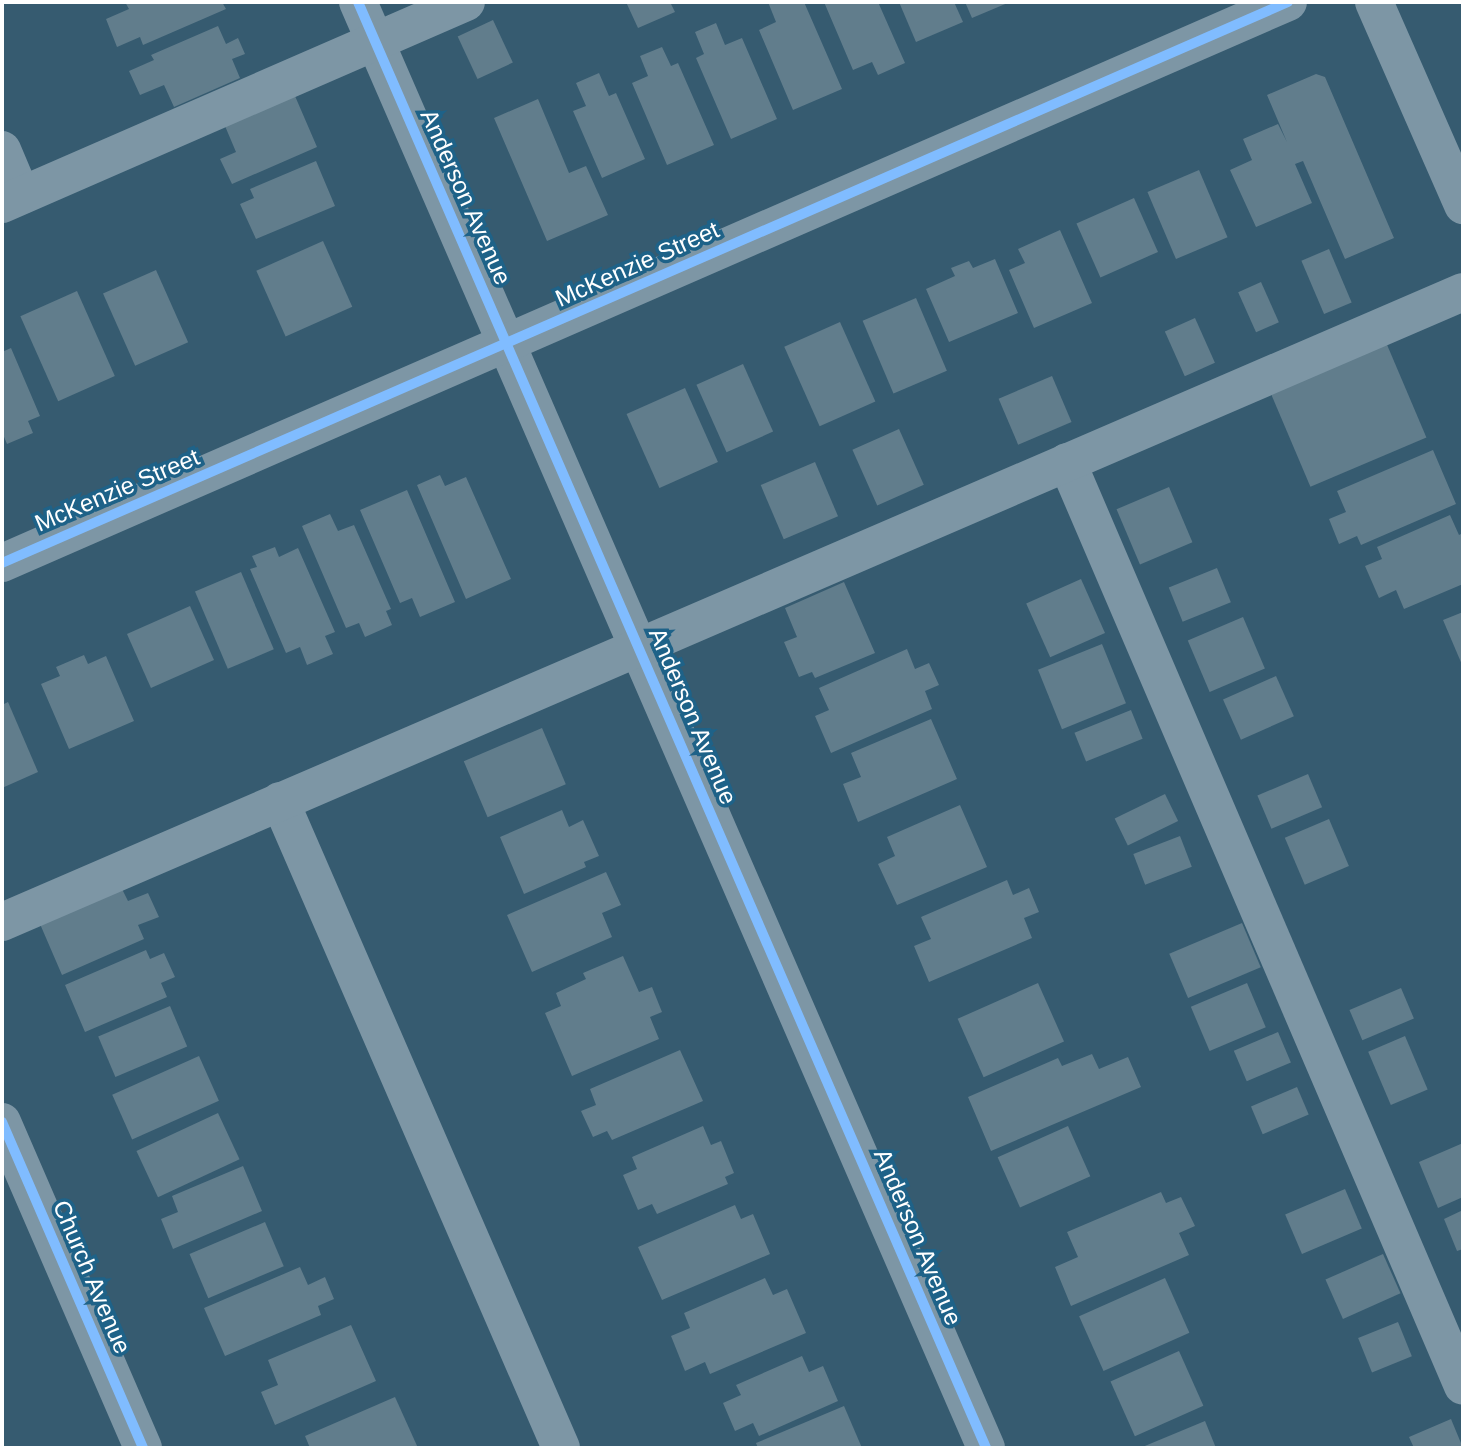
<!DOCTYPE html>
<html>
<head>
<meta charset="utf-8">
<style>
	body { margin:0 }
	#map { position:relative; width:1465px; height:1450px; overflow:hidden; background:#365b70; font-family:Arial,sans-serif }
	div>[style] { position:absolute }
	.building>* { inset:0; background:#617d8c; transform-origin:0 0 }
	.minor>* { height:38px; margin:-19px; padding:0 19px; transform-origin:19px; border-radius:19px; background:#7d96a5 }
	.cycleway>* { height:10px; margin:-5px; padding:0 5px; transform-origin:5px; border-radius:5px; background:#80bcff }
	span { translate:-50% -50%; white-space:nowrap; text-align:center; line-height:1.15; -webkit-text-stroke:7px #1e6288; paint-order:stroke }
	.street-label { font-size:24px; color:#fff }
	.frame { position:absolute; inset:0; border:4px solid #fff; pointer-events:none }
</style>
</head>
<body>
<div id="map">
	<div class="building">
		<i style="clip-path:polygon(125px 2px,222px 2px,226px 9px,143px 45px,140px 37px,117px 47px,106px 19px,129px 9px)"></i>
		<i style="clip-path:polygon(626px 2px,670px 2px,675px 12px,638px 28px)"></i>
		<i style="clip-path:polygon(768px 2px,804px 2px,842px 89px,793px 110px,759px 30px,776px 22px)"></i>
		<i style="clip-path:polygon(824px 2px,878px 2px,905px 63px,878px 75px,872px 62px,853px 70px)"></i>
		<i style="clip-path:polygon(899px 2px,954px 2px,963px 22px,916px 42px)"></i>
		<i style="clip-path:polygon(965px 2px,1010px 2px,972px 18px)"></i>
		<i style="left:493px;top:20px;width:47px;height:39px;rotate:65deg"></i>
		<i style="clip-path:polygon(716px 23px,725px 45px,742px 38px,777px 119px,731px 139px,696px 58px,704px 54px,695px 32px)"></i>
		<i style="clip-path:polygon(218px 26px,226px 44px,238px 38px,245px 54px,232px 59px,240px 78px,174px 107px,164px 85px,140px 95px,129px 71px,154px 60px,151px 55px)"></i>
		<i style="clip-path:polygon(662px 47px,671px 66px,678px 63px,714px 145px,667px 165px,632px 83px,648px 76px,640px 56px)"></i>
		<i style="clip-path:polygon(599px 73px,609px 96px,616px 93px,645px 159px,602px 178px,573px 111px,586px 106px,576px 83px)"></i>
		<i style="clip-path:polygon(1316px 74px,1325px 77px,1394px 238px,1345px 259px,1303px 161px,1295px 164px,1312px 203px,1256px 227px,1230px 170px,1252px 160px,1243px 139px,1278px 124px,1287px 142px,1267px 95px)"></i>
		<i style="clip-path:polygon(295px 96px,317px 147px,232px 184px,220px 159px,236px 152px,225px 126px)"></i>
		<i style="clip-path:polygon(538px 99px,569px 173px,586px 166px,608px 215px,547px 241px,494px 118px)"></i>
		<i style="clip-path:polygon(316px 161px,335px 206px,256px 239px,240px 204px,254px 198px,250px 189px)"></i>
		<i style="left:1199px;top:170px;width:73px;height:56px;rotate:67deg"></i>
		<i style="left:1134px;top:198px;width:59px;height:63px;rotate:66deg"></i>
		<i style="clip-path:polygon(1060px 230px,1092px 303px,1034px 328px,1009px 270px,1025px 263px,1018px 249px)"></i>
		<i style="left:323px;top:241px;width:72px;height:73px;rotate:66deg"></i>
		<i style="left:1329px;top:249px;width:58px;height:30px;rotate:67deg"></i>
		<i style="clip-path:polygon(995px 259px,1018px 313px,949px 342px,926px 289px,955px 276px,951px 268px,969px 261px,973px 268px)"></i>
		<i style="left:156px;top:270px;width:79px;height:58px;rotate:66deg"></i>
		<i style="left:1261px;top:282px;width:44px;height:25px;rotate:66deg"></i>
		<i style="left:77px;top:291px;width:93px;height:62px;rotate:66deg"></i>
		<i style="left:916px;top:298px;width:79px;height:58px;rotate:67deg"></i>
		<i style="left:1195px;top:318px;width:49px;height:33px;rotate:66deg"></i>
		<i style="left:840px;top:322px;width:87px;height:61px;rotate:66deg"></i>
		<i style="left:1385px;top:340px;width:106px;height:126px;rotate:67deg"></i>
		<i style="clip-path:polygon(11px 348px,40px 416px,28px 421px,33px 433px,7px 444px,2px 432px,2px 352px)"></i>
		<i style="left:743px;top:364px;width:74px;height:51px;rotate:66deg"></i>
		<i style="left:1052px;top:376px;width:50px;height:58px;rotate:67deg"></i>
		<i style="left:685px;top:388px;width:81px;height:64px;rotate:66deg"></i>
		<i style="left:899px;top:429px;width:61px;height:51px;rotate:66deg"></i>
		<i style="clip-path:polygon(1433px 450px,1456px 504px,1361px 545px,1357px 536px,1339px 544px,1329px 519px,1346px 512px,1337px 491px)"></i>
		<i style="left:815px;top:462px;width:59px;height:59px;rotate:67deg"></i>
		<i style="clip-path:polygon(440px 475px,445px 486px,466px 477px,511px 579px,466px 599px,417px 485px)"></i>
		<i style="left:1169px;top:487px;width:60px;height:57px;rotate:67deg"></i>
		<i style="clip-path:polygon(407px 490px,455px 602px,420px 617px,412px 598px,400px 603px,360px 510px)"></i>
		<i style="clip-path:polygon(330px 514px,338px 531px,354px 525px,391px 609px,386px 611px,392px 625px,365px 637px,359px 623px,346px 628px,302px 526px)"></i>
		<i style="clip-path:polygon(1450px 515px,1459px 535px,1463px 533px,1463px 584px,1404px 609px,1396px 590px,1379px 598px,1365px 566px,1382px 559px,1377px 547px)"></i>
		<i style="clip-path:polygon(275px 547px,279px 557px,298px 548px,335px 632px,325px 636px,333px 654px,307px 665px,300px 647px,286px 653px,250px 569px,257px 567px,252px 556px)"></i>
		<i style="left:1217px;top:568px;width:37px;height:52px;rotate:68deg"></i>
		<i style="left:241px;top:572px;width:84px;height:50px;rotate:67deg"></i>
		<i style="left:1081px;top:579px;width:59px;height:60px;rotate:66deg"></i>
		<i style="clip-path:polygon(844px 582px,875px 653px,815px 678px,812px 672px,799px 677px,784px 642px,797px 637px,785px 608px)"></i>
		<i style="left:190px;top:606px;width:59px;height:69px;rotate:66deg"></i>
		<i style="clip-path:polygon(1463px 612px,1463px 667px,1443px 620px)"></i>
		<i style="left:1243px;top:617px;width:56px;height:60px;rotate:67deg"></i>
		<i style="left:1102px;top:644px;width:64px;height:69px;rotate:68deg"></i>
		<i style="clip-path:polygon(907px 649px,915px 669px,929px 663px,939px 685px,925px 691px,932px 709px,831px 753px,815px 716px,829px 710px,819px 688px)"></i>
		<i style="clip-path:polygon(84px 655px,88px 664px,106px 656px,134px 721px,69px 749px,41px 684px,60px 676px,56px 667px)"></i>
		<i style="left:1276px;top:676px;width:44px;height:58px;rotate:66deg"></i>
		<i style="clip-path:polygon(8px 702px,38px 772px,2px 788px,2px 705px)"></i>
		<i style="left:1131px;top:710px;width:31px;height:61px;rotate:68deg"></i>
		<i style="clip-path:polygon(931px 719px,957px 779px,858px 822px,843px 784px,861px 777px,851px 753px)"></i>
		<i style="left:542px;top:728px;width:61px;height:85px;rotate:67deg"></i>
		<i style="left:1308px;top:774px;width:36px;height:55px;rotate:67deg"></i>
		<i style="left:1165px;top:794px;width:30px;height:56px;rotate:64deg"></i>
		<i style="clip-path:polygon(960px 805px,987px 867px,897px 905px,878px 864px,895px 856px,887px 837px)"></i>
		<i style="clip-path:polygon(562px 810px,569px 827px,583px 820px,599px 856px,584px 862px,586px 867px,524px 894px,500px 837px)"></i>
		<i style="left:1329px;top:819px;width:51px;height:48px;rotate:67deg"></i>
		<i style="left:1180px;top:836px;width:33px;height:50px;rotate:69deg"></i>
		<i style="clip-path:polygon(606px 872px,621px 905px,602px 913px,612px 937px,532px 972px,507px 915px)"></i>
		<i style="clip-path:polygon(1007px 880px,1013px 895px,1029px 888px,1039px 912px,1024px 918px,1032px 938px,929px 982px,914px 946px,931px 939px,921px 917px)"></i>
		<i style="clip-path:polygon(122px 889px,128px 901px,148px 893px,159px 917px,138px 925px,144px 939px,62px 975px,40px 924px)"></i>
		<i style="left:1242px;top:923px;width:48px;height:79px;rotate:67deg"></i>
		<i style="clip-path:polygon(146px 950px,150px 959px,164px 953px,175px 977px,161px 983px,167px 997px,85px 1032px,65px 985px)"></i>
		<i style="clip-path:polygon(623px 956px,639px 992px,652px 987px,662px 1012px,650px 1017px,659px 1039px,572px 1076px,545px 1013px,561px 1006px,556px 993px,586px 979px,583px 973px)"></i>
		<i style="left:1038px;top:983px;width:64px;height:88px;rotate:66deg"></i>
		<i style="left:1247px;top:983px;width:48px;height:61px;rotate:67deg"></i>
		<i style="left:1401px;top:988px;width:33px;height:56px;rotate:67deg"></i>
		<i style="left:170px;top:1006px;width:44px;height:78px;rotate:67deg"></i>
		<i style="left:1278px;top:1032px;width:33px;height:48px;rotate:67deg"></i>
		<i style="left:1405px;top:1036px;width:58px;height:40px;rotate:67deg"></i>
		<i style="clip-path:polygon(680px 1050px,703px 1101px,612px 1140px,607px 1131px,593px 1137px,581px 1111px,596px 1105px,590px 1089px)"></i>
		<i style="clip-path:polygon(1092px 1054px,1099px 1069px,1128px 1057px,1141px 1087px,991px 1151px,968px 1097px,1058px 1058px,1062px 1066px)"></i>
		<i style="left:199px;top:1056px;width:49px;height:95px;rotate:66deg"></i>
		<i style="left:1297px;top:1087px;width:30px;height:50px;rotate:67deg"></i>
		<i style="left:218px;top:1113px;width:51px;height:90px;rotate:65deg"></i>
		<i style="clip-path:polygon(703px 1126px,711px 1145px,721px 1141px,734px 1173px,725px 1177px,728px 1184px,657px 1214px,652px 1204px,638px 1210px,623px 1175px,637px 1169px,632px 1157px)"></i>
		<i style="left:1068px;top:1126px;width:55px;height:77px;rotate:66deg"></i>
		<i style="clip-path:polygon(1463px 1143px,1463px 1197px,1438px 1208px,1419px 1162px)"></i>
		<i style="clip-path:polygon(243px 1166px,262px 1211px,173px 1249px,161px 1219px,178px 1212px,172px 1196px)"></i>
		<i style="left:1345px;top:1189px;width:43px;height:65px;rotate:67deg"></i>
		<i style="clip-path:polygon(1161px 1192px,1166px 1203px,1181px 1197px,1195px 1226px,1179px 1233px,1189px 1255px,1071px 1306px,1055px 1267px,1078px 1257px,1067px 1232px)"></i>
		<i style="clip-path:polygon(735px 1205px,741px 1219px,753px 1214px,770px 1254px,662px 1300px,638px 1247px)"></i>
		<i style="clip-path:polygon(1463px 1210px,1463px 1249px,1457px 1251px,1444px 1219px)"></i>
		<i style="left:265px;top:1222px;width:48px;height:82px;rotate:67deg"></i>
		<i style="left:1383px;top:1254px;width:43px;height:63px;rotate:66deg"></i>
		<i style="clip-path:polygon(300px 1267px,308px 1285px,325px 1277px,334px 1299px,318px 1306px,321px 1315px,225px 1356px,204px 1308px)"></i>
		<i style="clip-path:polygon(765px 1278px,773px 1295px,787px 1289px,806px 1333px,710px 1374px,705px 1362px,685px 1371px,671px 1336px,690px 1328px,684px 1313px)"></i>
		<i style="left:1165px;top:1278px;width:60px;height:94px;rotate:66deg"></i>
		<i style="left:1398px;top:1322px;width:37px;height:43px;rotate:68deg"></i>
		<i style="clip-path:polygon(351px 1325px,376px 1381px,275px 1425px,261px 1392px,278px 1385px,268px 1360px)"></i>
		<i style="left:1179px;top:1351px;width:60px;height:75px;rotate:66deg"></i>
		<i style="clip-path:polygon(802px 1356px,809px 1372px,823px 1366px,838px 1401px,759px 1436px,753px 1423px,735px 1431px,723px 1403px,741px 1395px,736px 1385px)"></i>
		<i style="clip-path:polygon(395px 1397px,418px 1448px,310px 1448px,305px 1436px)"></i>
		<i style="clip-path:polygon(844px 1406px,862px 1448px,758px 1448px,756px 1443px)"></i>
		<i style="clip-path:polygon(1451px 1419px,1463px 1448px,1414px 1448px,1409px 1437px)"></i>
		<i style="clip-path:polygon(1205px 1421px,1216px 1448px,1140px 1448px)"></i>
	</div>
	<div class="minor">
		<i style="left:358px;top:2px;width:1576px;rotate:66.52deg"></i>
		<i style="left:1374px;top:2px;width:222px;rotate:66.3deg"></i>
		<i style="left:2px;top:150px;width:49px;rotate:67.1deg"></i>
		<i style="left:2px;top:204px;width:506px;rotate:-23.53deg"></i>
		<i style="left:1067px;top:462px;width:1005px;rotate:66.8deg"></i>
		<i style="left:2px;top:563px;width:1403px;rotate:-23.57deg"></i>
		<i style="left:280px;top:801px;width:705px;rotate:66.52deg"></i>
		<i style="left:2px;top:922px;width:1591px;rotate:-23.33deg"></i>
		<i style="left:2px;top:1122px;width:355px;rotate:66.6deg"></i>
	</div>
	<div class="cycleway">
		<i style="left:358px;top:2px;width:1576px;rotate:66.52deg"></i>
		<i style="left:2px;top:563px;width:1403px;rotate:-23.57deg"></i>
		<i style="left:2px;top:1122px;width:355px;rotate:66.6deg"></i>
	</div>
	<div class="street-label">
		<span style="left:466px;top:197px;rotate:66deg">Anderson Avenue</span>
		<span style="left:637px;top:264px;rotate:-24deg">McKenzie Street</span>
		<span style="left:117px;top:490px;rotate:-23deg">McKenzie Street</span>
		<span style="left:693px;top:716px;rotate:67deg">Anderson Avenue</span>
		<span style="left:918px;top:1237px;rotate:67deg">Anderson Avenue</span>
		<span style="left:92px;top:1277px;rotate:67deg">Church Avenue</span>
	</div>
	<div class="frame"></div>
</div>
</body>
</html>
